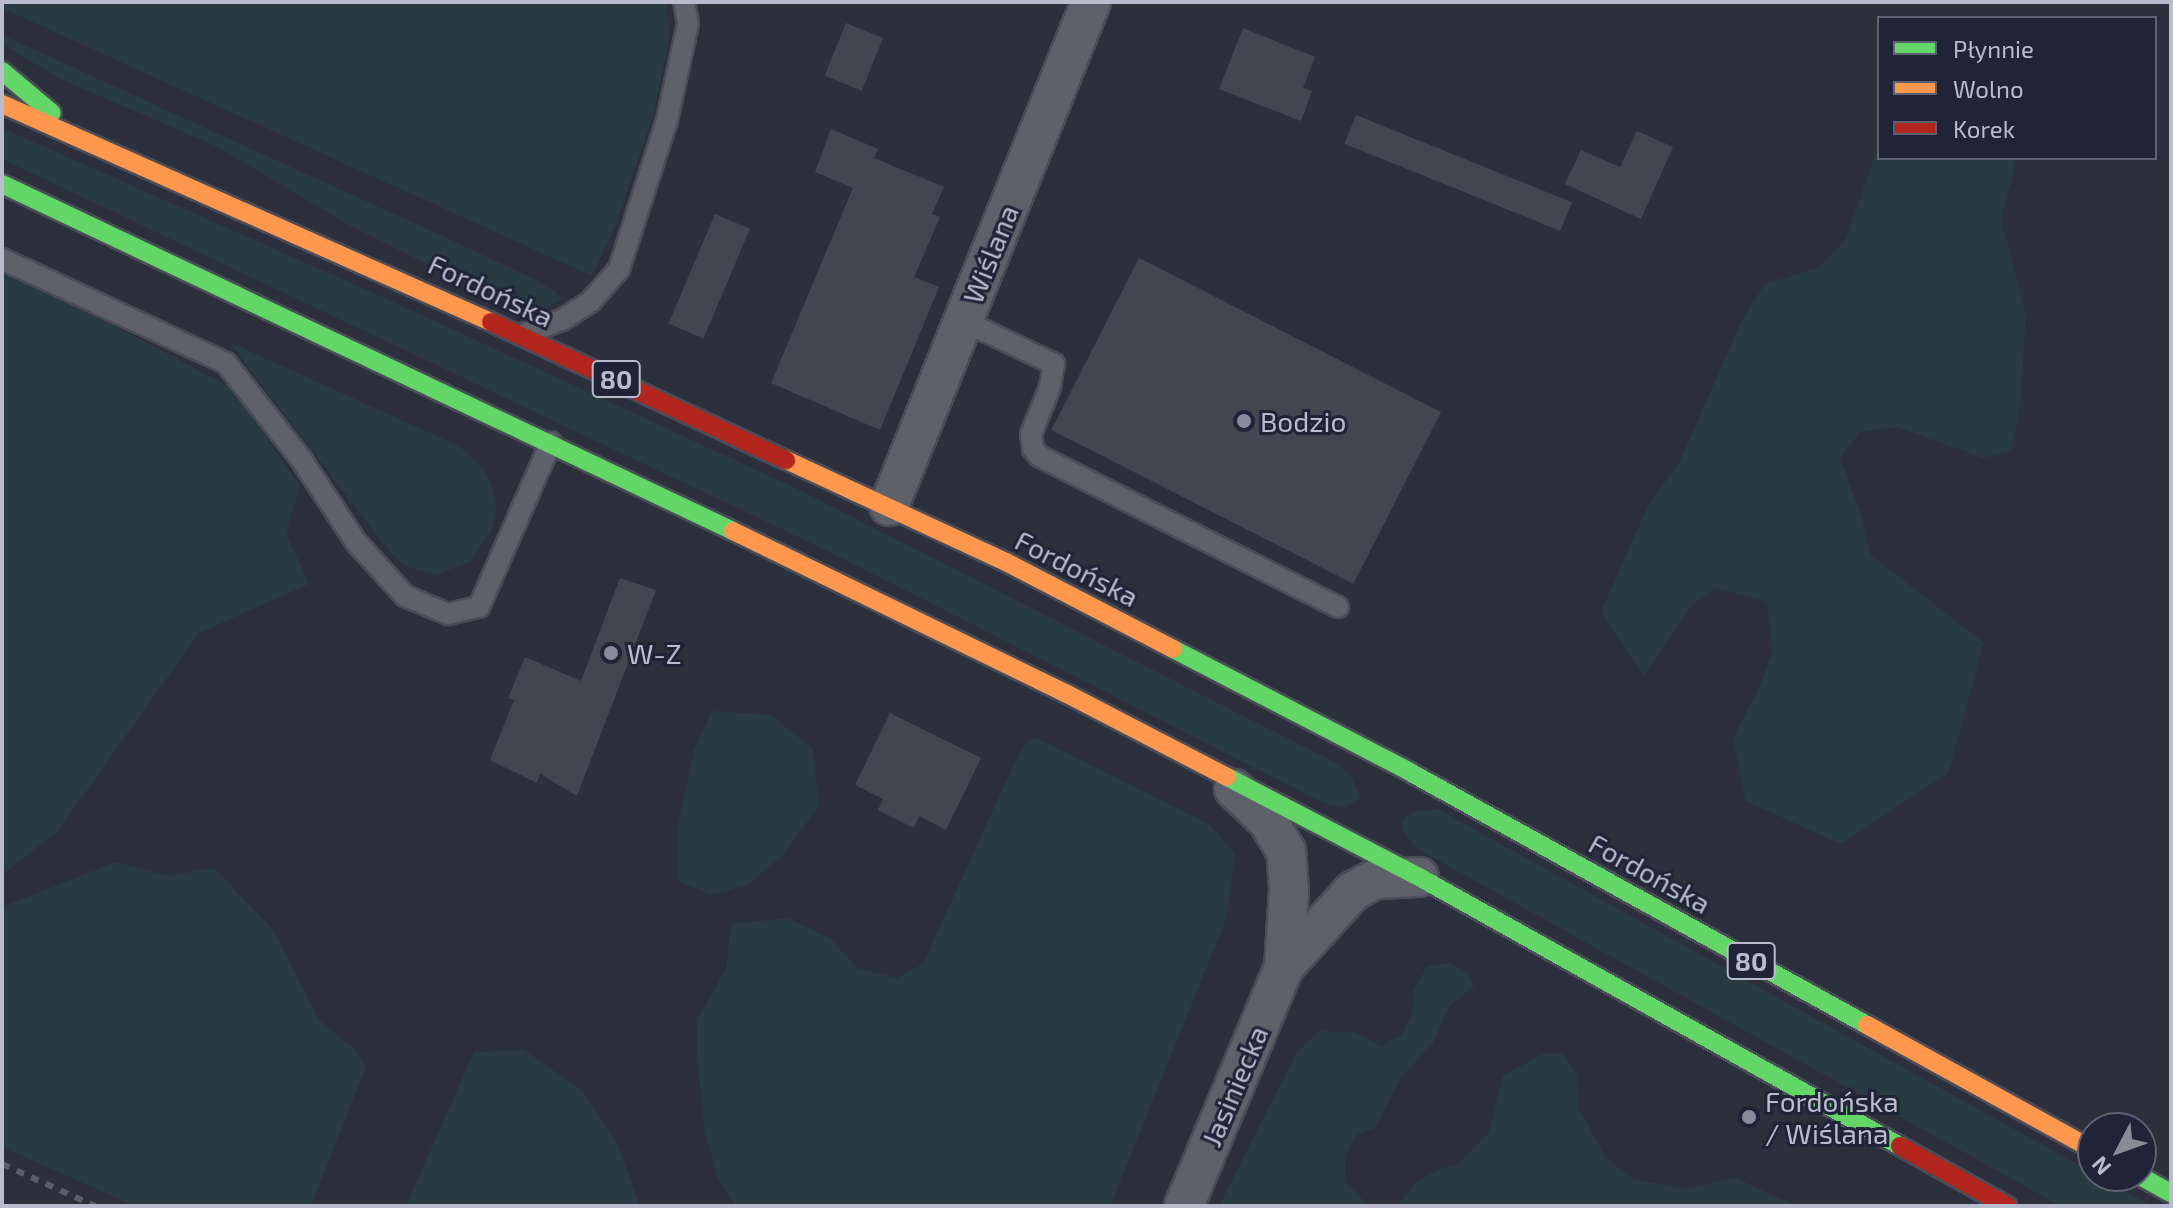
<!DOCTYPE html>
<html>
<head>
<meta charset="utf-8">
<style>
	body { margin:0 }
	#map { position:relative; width:2173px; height:1208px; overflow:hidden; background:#2c303d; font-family:"Exo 2",sans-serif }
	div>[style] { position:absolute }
	.green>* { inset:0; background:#293a43 }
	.building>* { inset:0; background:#424651; transform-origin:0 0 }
	.roads { filter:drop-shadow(2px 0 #4a4d57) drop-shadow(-2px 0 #4a4d57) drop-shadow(0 2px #4a4d57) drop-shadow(0 -2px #4a4d57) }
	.lane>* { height:20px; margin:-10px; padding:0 10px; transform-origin:10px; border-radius:10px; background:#5e606a }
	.street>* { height:38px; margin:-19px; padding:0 19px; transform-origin:19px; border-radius:19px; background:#5e606a }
	.fast>* { height:18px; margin:-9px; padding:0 9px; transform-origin:9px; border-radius:9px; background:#63d668 }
	.slow>* { height:18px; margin:-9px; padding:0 9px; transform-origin:9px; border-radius:9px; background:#ff974d }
	.jam>* { height:18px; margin:-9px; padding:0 9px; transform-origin:9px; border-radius:9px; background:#b3261e }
	.rail>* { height:6px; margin-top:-3px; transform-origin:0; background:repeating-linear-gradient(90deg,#5b5e68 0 8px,transparent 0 16px) }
	.dots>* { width:22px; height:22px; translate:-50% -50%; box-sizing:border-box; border:4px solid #202438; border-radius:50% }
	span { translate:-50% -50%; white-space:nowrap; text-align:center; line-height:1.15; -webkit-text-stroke:6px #202438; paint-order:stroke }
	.shield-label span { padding:2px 6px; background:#202438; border:2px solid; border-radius:6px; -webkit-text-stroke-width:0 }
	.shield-label { font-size:26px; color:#b8bccc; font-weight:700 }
	.street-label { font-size:28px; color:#b8bccc }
	.poi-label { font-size:28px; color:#b8bccc }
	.left { translate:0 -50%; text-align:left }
	.frame { position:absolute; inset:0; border:4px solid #b8bccc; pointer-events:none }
	.legend { position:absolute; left:1877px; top:16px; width:280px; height:144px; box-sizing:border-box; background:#202438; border:2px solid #5d6173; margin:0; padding:10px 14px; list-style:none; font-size:24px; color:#b8bccc }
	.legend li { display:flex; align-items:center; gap:16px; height:40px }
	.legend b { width:40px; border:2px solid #5d6173 }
	.north { position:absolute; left:2077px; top:1112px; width:80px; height:80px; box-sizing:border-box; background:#202438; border:2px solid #5d6173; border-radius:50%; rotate:229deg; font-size:22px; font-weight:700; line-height:32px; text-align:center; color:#b8bccc }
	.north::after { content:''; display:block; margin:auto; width:28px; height:36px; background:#878b9a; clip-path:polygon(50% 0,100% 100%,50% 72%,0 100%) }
</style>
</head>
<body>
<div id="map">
	<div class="green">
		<i style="clip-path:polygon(2px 2px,666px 2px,670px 36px,654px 112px,615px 226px,592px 276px,2px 8px)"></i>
		<i style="clip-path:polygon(2px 35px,464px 246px,536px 280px,555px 291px,561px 299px,547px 308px,499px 300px,349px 225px,220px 148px,61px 79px,2px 44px)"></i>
		<i style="clip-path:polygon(2px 128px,376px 294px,791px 486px,1336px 763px,1351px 776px,1360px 798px,1344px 808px,1326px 804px,828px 551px,2px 159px)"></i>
		<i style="clip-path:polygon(1879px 142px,1879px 158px,2013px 158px,2015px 168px,2001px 218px,2026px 315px,2020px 410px,2011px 451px,1983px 458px,1897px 427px,1860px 432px,1840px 458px,1862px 519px,1871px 555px,1984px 643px,1949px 772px,1841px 844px,1746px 801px,1733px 738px,1759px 688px,1773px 651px,1767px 602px,1716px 588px,1691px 606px,1644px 676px,1601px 612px,1648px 506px,1680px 461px,1743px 318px,1765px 284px,1820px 267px,1846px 239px)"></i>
		<i style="clip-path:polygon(2px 265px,233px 389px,300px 486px,286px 533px,309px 584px,199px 633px,58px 831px,2px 875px)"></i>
		<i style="clip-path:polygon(229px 342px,459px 446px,484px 469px,493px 489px,496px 511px,492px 530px,470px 562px,435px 575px,405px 566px,386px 547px)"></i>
		<i style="clip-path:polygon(712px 711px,771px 715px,813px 749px,819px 805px,784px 854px,748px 885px,712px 895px,678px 881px,678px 826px,694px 750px)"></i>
		<i style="clip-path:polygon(1036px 738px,1210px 825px,1235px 854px,1227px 917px,1110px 1206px,736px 1206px,718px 1178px,705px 1134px,697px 1055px,697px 1020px,726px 969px,731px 924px,787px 918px,831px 939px,857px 968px,897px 978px,923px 964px,1014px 764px,1027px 742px)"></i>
		<i style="clip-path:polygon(1438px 809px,2093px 1173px,2093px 1176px,2153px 1206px,2061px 1206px,1416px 848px,1403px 830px,1402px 820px,1413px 812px)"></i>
		<i style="clip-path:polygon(116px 862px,168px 876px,214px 868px,273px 930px,319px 1020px,353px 1048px,366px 1066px,311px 1206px,135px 1206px,2px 1147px,2px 907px)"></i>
		<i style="clip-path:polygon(1449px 963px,1467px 972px,1474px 987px,1450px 1005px,1433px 1043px,1402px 1076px,1375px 1128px,1357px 1134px,1345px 1156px,1345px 1181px,1369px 1206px,1219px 1206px,1297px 1052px,1319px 1031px,1354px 1032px,1382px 1046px,1401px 1035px,1412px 1016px,1413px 992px,1427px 966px)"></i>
		<i style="clip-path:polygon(524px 1050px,582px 1090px,617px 1142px,640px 1206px,406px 1206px,474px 1052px)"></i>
		<i style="clip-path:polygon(1543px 1054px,1563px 1054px,1577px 1074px,1579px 1109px,1606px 1158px,1633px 1179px,1685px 1189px,1736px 1178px,1796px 1206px,1397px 1206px,1417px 1182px,1439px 1169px,1457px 1165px,1489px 1132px,1503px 1076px)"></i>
	</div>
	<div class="building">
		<i style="left:846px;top:23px;width:40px;height:57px;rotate:22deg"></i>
		<i style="clip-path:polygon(1243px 28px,1315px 57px,1303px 88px,1312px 91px,1301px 121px,1219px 89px)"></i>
		<i style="left:1356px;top:115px;width:233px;height:31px;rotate:22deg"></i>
		<i style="clip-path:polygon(831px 129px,878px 149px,874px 158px,944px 187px,932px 214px,940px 217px,914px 277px,939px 287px,880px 430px,771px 383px,853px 188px,815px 172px)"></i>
		<i style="clip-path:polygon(1637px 131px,1673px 147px,1641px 219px,1565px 184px,1581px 150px,1620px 167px)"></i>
		<i style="left:715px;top:214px;width:38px;height:119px;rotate:23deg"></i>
		<i style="left:1139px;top:258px;width:339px;height:193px;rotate:27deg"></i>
		<i style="clip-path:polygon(620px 578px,656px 590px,577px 796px,540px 774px,537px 783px,490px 760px,514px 700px,508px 698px,525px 657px,581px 681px)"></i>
		<i style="clip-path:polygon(890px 713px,981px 758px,946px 830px,919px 816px,914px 828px,878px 810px,883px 799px,855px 785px)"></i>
	</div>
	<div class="roads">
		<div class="lane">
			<i style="left:2px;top:259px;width:247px;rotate:24.9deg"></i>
			<i style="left:226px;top:363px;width:122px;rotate:52deg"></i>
			<i style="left:301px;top:459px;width:100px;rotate:56.5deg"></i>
			<i style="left:356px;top:542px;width:73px;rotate:47.8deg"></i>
			<i style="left:405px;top:596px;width:47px;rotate:22.7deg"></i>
			<i style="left:448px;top:614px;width:32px;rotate:-13deg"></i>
			<i style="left:479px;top:607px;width:180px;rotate:-66.4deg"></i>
			<i style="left:964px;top:321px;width:100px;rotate:25.5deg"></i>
			<i style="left:1054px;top:364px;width:23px;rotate:100deg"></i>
			<i style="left:1050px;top:387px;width:51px;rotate:112deg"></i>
			<i style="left:1031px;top:434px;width:15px;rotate:82deg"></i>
			<i style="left:1033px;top:449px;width:9px;rotate:49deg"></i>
			<i style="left:1039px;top:456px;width:335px;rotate:26.8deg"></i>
			<i style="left:526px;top:333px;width:38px;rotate:-20deg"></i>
			<i style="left:562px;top:320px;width:35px;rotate:-33deg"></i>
			<i style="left:591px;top:301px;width:43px;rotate:-48.8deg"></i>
			<i style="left:619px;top:269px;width:157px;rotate:-72.1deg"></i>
			<i style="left:667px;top:120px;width:98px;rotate:-77.7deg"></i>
			<i style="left:688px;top:24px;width:22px;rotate:-100deg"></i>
		</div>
		<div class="street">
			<i style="left:889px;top:506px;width:543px;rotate:-68.16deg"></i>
			<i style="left:1284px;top:967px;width:103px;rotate:-47.8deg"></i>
			<i style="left:1353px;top:891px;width:26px;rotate:-28deg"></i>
			<i style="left:1376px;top:879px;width:43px;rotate:-2.7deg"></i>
			<i style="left:1184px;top:1206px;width:259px;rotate:-67.3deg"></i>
			<i style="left:1284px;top:967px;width:77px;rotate:-86.3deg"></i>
			<i style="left:1289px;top:890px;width:39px;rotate:-94deg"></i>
			<i style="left:1286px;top:851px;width:35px;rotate:-121deg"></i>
			<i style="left:1268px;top:821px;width:47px;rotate:-136.7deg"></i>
		</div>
		<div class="fast">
			<i style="left:2px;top:71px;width:65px;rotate:40deg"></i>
			<i style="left:2px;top:184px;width:809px;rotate:25.39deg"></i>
			<i style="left:1173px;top:649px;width:265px;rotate:27.4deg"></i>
			<i style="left:1408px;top:771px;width:525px;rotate:28.96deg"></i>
			<i style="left:1227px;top:777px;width:216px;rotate:27.5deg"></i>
			<i style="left:1419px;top:877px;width:551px;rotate:29.22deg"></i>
			<i style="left:2140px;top:1176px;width:35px;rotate:29deg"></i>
		</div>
		<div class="slow">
			<i style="left:2px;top:104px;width:535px;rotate:24.03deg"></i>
			<i style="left:786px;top:460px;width:242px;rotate:24.9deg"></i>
			<i style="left:1006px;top:562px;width:188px;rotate:27.5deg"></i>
			<i style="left:733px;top:531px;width:372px;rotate:26deg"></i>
			<i style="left:1067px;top:694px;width:180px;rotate:27.4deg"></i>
			<i style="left:1867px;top:1025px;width:258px;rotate:28.9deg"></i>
		</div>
		<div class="jam">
			<i style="left:491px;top:322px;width:326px;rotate:25.1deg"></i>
			<i style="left:1900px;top:1146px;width:123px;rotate:29.3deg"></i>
		</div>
	</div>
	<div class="rail">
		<i style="left:2px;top:1164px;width:102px;rotate:24.3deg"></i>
	</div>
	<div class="dots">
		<i style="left:1244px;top:421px;background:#878b9a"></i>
		<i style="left:611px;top:653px;background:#878b9a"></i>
		<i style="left:1749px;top:1117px;background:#878b9a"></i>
	</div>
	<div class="shield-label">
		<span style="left:616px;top:379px">80</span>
		<span style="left:1751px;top:961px">80</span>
	</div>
	<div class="street-label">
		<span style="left:990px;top:254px;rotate:-68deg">Wiślana</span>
		<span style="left:491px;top:290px;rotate:25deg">Fordońska</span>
		<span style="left:1077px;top:568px;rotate:27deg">Fordońska</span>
		<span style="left:1650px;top:873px;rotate:29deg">Fordońska</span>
		<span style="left:1234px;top:1086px;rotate:-67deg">Jasiniecka</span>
	</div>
	<div class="poi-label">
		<span class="left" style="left:1260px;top:421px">Bodzio</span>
		<span class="left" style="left:627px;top:653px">W-Z</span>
		<span class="left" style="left:1765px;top:1117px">Fordońska<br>/ Wiślana</span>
	</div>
	<div class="frame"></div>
	<ul class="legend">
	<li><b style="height:10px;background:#63d668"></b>Płynnie</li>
	<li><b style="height:10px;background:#ff974d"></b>Wolno</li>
	<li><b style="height:10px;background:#b3261e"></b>Korek</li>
	</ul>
	<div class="north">N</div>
</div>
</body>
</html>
